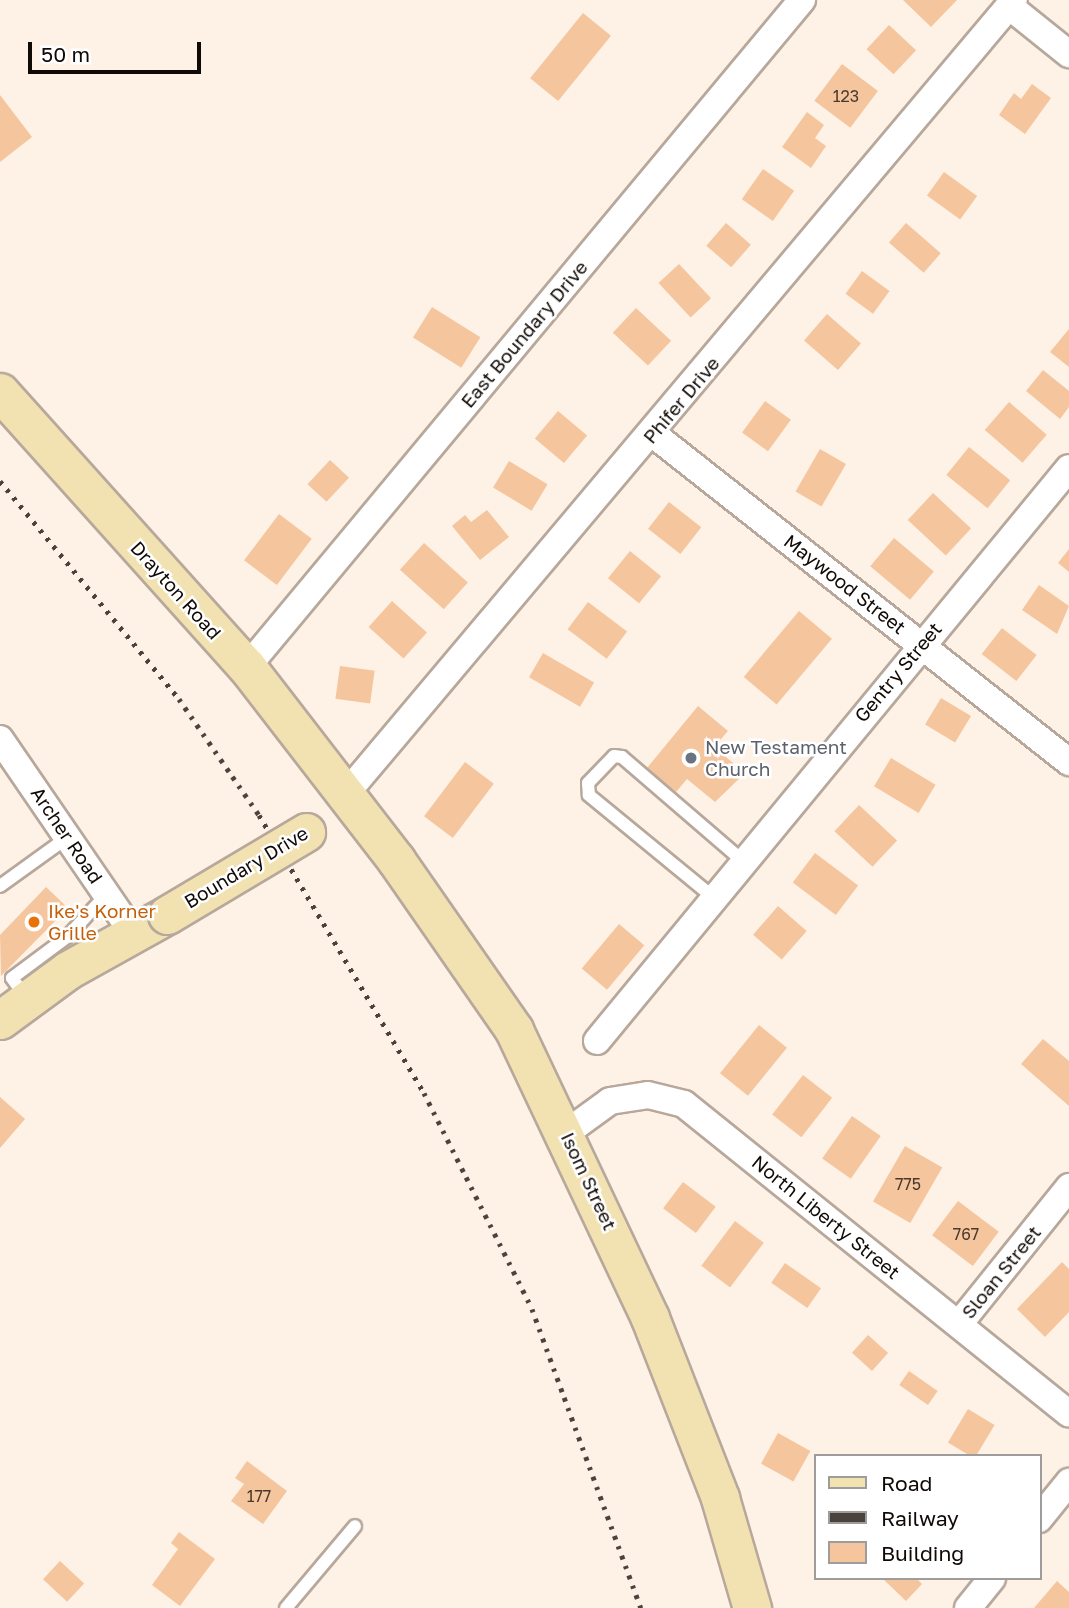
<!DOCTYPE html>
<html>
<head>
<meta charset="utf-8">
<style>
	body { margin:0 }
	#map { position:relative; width:1069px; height:1608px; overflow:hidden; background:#fef1e6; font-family:"Golos Text",sans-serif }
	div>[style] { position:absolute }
	.building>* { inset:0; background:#f5c69e; transform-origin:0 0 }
	.roads { filter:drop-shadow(2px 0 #b7a89b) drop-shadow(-2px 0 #b7a89b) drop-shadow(0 2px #b7a89b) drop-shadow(0 -2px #b7a89b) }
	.lane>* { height:12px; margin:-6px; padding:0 6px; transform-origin:6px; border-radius:6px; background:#fff }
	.street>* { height:26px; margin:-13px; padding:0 13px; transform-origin:13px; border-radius:13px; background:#fff }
	.secondary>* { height:37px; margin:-18.5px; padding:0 18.5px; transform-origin:18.5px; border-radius:18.5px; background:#f2e2b2 }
	.rail>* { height:5px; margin-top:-2.5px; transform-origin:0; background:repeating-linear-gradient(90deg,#4a423d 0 3.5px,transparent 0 10.5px) }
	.bridges { filter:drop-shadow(2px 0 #b7a89b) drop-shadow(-2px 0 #b7a89b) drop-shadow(0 2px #b7a89b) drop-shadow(0 -2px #b7a89b) }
	.secondary-bridge>* { height:37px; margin:-18.5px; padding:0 18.5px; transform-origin:18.5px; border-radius:18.5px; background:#f2e2b2 }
	.dots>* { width:19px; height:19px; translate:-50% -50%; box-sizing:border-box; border:4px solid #fff; border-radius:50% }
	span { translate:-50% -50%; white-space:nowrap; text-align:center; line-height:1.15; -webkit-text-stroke:5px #fff; paint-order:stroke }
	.number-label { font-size:16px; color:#49392d }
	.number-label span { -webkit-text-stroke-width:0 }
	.street-label { font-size:19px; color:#100a07 }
	.worship-label { font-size:19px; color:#5b616d }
	.left { translate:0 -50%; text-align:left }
	.food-label { font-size:19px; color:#c56008 }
	.legend { position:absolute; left:814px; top:1454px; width:228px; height:126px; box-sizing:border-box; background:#fff; border:2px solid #9f9d9c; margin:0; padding:9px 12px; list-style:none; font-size:21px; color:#100a07 }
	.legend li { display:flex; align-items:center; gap:14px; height:35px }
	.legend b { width:35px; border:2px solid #9f9d9c }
	.scale { position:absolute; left:28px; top:42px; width:173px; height:32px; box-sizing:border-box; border:4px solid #100a07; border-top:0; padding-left:9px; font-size:21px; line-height:24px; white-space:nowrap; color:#100a07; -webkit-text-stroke:5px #fff; paint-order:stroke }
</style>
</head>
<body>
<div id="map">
	<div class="building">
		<i style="clip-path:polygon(903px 0,957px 0,931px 27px)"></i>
		<i style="left:583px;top:13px;width:36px;height:84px;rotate:39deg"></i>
		<i style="left:889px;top:25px;width:37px;height:33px;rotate:43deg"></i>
		<i style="left:842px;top:64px;width:45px;height:46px;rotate:37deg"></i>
		<i style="clip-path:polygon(1032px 84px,1051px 98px,1025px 134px,999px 115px,1014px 93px,1021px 99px)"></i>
		<i style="clip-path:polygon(0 95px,32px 137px,0 162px)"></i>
		<i style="clip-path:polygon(807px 112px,824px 125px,815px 138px,826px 146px,811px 168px,782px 147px)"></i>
		<i style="left:763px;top:169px;width:38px;height:37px;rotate:35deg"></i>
		<i style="left:944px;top:172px;width:41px;height:29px;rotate:36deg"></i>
		<i style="left:726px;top:223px;width:33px;height:30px;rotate:41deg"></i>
		<i style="left:906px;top:223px;width:46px;height:26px;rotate:41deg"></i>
		<i style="left:679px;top:264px;width:47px;height:28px;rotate:47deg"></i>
		<i style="left:862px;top:271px;width:34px;height:28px;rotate:36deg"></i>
		<i style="left:432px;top:307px;width:57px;height:36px;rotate:32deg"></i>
		<i style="left:636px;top:308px;width:48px;height:34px;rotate:43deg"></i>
		<i style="left:827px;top:314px;width:45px;height:35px;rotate:41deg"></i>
		<i style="clip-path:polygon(1069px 329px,1069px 367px,1050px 352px)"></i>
		<i style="clip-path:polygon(1043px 370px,1069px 391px,1069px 407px,1060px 419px,1026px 391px)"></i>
		<i style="left:765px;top:401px;width:32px;height:39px;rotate:36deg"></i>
		<i style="left:1009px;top:402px;width:50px;height:37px;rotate:41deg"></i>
		<i style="left:558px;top:411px;width:38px;height:36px;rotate:40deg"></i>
		<i style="left:969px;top:447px;width:53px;height:36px;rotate:39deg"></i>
		<i style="left:820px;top:449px;width:30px;height:49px;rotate:30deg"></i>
		<i style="left:330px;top:460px;width:26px;height:33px;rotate:43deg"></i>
		<i style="left:509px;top:461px;width:45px;height:31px;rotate:31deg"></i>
		<i style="left:933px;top:493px;width:52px;height:37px;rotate:43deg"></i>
		<i style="left:669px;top:502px;width:41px;height:34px;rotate:38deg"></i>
		<i style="clip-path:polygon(487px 510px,509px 537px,480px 560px,452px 526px,465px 515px,471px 522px)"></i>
		<i style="left:279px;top:514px;width:41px;height:58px;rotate:37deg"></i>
		<i style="left:894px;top:538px;width:52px;height:37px;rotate:40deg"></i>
		<i style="left:424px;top:543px;width:59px;height:36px;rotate:42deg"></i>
		<i style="clip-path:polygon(1069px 549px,1069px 572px,1058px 563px)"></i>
		<i style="left:630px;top:551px;width:40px;height:35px;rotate:39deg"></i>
		<i style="clip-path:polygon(1039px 585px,1069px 606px,1057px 634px,1022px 610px)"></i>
		<i style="left:392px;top:601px;width:47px;height:35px;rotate:42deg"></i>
		<i style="left:588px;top:602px;width:49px;height:34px;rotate:37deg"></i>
		<i style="left:799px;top:611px;width:43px;height:86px;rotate:40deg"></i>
		<i style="left:1002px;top:628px;width:44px;height:33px;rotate:38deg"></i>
		<i style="left:543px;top:653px;width:59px;height:28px;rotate:30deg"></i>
		<i style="left:340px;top:666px;width:35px;height:33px;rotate:8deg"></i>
		<i style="left:941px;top:698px;width:35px;height:31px;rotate:31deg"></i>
		<i style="clip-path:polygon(698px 706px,728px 731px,714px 747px,745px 773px,715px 802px,687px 779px,676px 792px,647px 768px)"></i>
		<i style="left:891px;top:758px;width:52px;height:33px;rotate:31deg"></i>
		<i style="left:465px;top:762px;width:36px;height:68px;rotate:37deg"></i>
		<i style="left:859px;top:805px;width:52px;height:36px;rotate:43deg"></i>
		<i style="left:815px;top:853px;width:54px;height:37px;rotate:37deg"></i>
		<i style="clip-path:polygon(46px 887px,68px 908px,1px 976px,0 935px)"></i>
		<i style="left:778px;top:906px;width:38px;height:38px;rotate:41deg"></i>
		<i style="left:619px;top:924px;width:33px;height:58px;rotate:40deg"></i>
		<i style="left:759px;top:1025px;width:36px;height:62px;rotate:39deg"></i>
		<i style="clip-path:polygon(1043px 1039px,1069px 1061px,1069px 1106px,1021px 1064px)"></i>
		<i style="left:803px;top:1075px;width:37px;height:50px;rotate:38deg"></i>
		<i style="clip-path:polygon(0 1097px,25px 1119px,0 1148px)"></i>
		<i style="left:852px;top:1116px;width:35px;height:52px;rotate:35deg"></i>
		<i style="left:905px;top:1146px;width:43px;height:64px;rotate:30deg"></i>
		<i style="left:683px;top:1182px;width:41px;height:33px;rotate:37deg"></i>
		<i style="left:958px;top:1201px;width:51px;height:43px;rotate:37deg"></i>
		<i style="left:735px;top:1221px;width:36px;height:56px;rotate:37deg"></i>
		<i style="clip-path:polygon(1062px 1262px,1069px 1269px,1069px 1312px,1045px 1337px,1017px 1309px)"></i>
		<i style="left:785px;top:1263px;width:44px;height:24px;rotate:35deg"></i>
		<i style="left:868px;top:1335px;width:27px;height:24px;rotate:42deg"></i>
		<i style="left:909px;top:1371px;width:35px;height:17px;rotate:35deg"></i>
		<i style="left:968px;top:1409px;width:31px;height:39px;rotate:31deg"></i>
		<i style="left:778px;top:1433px;width:37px;height:35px;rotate:29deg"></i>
		<i style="clip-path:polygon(247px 1461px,287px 1491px,263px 1524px,231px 1501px,244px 1484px,235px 1478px)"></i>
		<i style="clip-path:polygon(179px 1532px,215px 1559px,180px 1606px,152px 1585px,178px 1549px,171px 1543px)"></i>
		<i style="left:60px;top:1561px;width:33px;height:25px;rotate:43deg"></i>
		<i style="clip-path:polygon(882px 1578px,916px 1578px,922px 1584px,906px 1601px)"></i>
		<i style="clip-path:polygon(1057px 1581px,1069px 1592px,1069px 1608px,1034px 1608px)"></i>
	</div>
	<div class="roads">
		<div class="lane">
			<i style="left:0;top:886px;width:84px;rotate:-35.8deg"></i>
			<i style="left:713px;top:897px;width:161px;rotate:-140.6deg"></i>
			<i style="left:589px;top:795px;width:12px;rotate:-95deg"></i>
			<i style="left:588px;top:783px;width:37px;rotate:-46deg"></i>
			<i style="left:614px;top:756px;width:8px;rotate:7deg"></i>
			<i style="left:622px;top:757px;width:160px;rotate:40.7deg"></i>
			<i style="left:25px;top:996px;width:22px;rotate:-126deg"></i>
			<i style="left:12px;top:978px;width:69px;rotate:-36.7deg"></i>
			<i style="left:67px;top:937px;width:59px;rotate:-47.1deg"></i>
			<i style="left:286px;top:1608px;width:107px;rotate:-49.9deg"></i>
		</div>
		<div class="street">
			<i style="left:1009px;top:6px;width:77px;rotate:38.7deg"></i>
			<i style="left:653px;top:434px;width:530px;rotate:38.25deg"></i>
			<i style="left:247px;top:667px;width:868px;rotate:-50.24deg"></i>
			<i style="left:0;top:739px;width:234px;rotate:55.6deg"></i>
			<i style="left:344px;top:796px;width:1040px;rotate:-49.91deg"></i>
			<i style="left:597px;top:1041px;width:742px;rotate:-50.52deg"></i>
			<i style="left:566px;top:1133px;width:54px;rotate:-36deg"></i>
			<i style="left:610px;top:1101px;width:38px;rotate:-9deg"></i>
			<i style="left:648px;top:1095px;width:37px;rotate:14deg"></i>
			<i style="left:684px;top:1104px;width:494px;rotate:38.8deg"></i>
			<i style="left:959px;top:1324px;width:176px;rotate:-51.2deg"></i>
			<i style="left:1039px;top:1519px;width:48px;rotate:-51deg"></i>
			<i style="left:968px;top:1608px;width:38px;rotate:-51deg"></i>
		</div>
		<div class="secondary">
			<i style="left:0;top:392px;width:370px;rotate:48.1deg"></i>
			<i style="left:247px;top:667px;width:244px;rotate:52.3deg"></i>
			<i style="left:396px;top:860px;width:207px;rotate:55.2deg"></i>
			<i style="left:514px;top:1030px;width:318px;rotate:64.7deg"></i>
			<i style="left:650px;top:1318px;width:193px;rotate:68.7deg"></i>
			<i style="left:720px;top:1498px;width:115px;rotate:73.8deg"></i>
			<i style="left:0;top:1020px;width:84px;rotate:-36.3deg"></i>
			<i style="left:68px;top:970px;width:113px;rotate:-29.1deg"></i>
		</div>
	</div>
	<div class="rail">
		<i style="left:0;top:481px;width:282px;rotate:50.6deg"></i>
		<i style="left:179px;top:699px;width:141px;rotate:55.4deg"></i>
		<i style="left:259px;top:815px;width:323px;rotate:59.3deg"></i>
		<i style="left:424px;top:1093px;width:241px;rotate:63.4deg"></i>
		<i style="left:532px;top:1309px;width:318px;rotate:70deg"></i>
	</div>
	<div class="bridges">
		<div class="secondary-bridge">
			<i style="left:167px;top:915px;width:162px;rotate:-30.8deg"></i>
		</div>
	</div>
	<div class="dots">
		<i style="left:691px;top:758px;background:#6b7280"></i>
		<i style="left:34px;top:922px;background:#e8710a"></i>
	</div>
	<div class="number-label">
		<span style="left:846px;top:96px">123</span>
		<span style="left:908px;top:1184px">775</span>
		<span style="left:966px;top:1234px">767</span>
		<span style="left:259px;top:1496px">177</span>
	</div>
	<div class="street-label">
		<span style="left:524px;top:334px;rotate:-50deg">East Boundary Drive</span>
		<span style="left:681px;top:400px;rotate:-50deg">Phifer Drive</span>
		<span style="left:845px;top:584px;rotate:38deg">Maywood Street</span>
		<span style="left:176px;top:590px;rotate:48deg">Drayton Road</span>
		<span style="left:898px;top:672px;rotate:-50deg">Gentry Street</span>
		<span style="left:67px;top:835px;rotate:56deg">Archer Road</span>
		<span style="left:246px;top:867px;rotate:-31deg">Boundary Drive</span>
		<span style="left:589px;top:1181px;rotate:65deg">Isom Street</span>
		<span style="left:826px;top:1217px;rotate:39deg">North Liberty Street</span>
		<span style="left:1001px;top:1272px;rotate:-51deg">Sloan Street</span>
	</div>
	<div class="worship-label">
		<span class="left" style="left:705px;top:758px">New Testament<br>Church</span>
	</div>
	<div class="food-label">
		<span class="left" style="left:48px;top:922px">Ike's Korner<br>Grille</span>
	</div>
	<ul class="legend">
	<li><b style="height:9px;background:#f2e2b2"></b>Road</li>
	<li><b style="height:9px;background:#4a423d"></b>Railway</li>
	<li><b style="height:19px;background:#f5c69e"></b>Building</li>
	</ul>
	<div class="scale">50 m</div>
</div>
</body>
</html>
